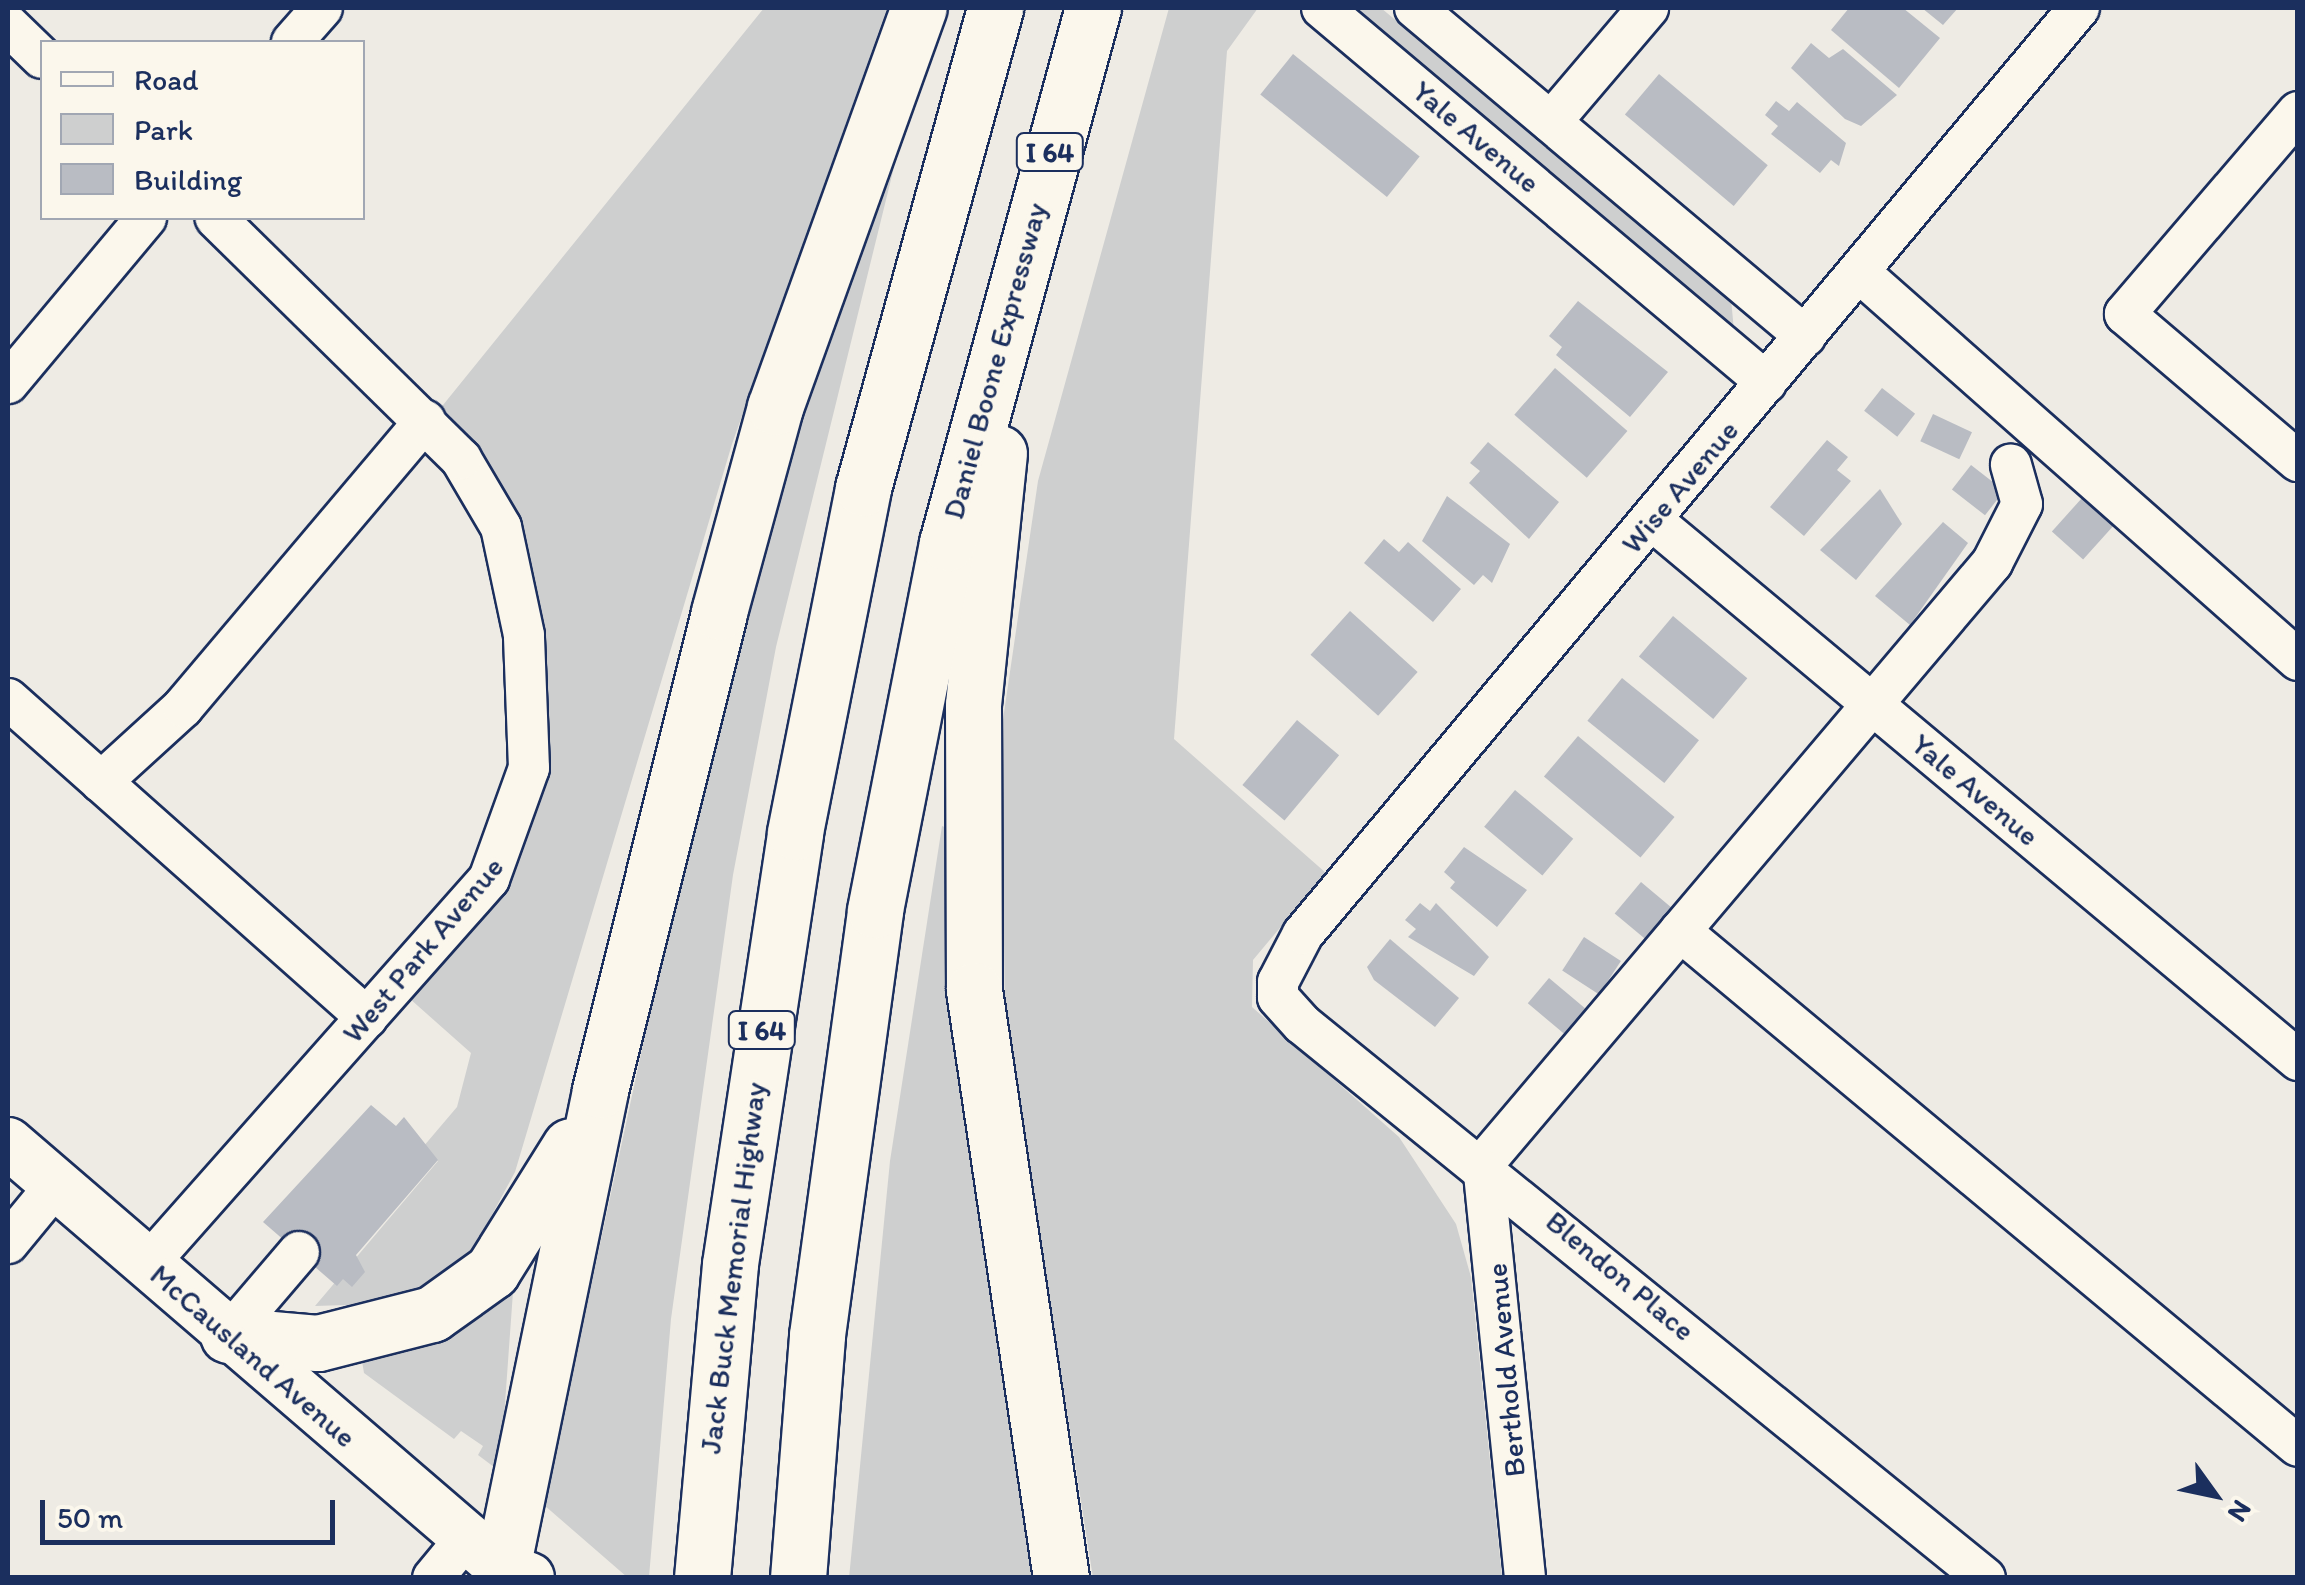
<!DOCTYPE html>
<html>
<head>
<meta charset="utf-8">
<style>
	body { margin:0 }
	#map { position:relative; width:2305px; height:1585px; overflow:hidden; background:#eeebe4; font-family:Itim,sans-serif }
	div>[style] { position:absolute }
	.green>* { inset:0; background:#cecfcf }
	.building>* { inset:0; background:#b9bcc3; transform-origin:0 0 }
	.roads { filter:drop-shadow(2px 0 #1b2f5e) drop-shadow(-2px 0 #1b2f5e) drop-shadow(0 2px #1b2f5e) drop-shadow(0 -2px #1b2f5e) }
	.minor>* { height:40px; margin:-20px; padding:0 20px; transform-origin:20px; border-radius:20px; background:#fbf7ec }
	.major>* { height:50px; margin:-25px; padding:0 25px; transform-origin:25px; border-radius:25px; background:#fbf7ec }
	.highway>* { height:55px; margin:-27.5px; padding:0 27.5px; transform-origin:27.5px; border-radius:27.5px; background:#fbf7ec }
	span { translate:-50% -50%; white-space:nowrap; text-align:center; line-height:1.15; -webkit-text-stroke:8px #fbf7ec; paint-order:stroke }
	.shield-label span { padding:2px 8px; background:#fbf7ec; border:2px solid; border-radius:8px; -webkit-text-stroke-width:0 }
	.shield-label { font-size:28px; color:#1b2f5e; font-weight:700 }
	.street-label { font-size:30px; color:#1b2f5e }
	.frame { position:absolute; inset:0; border:10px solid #1b2f5e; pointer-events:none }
	.legend { position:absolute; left:40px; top:40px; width:325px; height:180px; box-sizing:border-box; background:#fbf7ec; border:2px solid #a1a7b3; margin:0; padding:12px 18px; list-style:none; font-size:30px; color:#1b2f5e }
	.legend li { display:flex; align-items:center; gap:20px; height:50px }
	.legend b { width:50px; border:2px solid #a1a7b3 }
	.north { position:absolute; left:2165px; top:1445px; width:100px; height:100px; -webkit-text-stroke:8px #fbf7ec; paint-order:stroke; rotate:123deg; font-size:28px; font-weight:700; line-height:40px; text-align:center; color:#1b2f5e }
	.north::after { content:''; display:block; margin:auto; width:35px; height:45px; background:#1b2f5e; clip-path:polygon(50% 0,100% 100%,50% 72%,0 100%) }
	.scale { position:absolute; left:40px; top:1500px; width:295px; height:45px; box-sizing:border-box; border:5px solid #1b2f5e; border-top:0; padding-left:12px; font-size:30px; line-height:35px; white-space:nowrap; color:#1b2f5e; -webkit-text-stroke:8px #fbf7ec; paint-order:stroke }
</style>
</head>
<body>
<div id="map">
	<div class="green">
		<i style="clip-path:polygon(764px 8px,887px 8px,732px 444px,515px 1172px,466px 1263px,435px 1286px,349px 1319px,346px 1305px,315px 1306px,438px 1161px,423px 1147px,457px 1107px,471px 1053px,409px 998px,503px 887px,541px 800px,534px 611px,439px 410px)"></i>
		<i style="clip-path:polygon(1169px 8px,1258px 8px,1227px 51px,1174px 739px,1326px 873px,1253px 960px,1252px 1007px,1399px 1137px,1456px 1224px,1471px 1277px,1502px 1577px,1093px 1578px,1005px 1014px,1001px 733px,1038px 481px)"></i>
		<i style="clip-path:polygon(1340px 8px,1381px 8px,1731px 299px,1734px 331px)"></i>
		<i style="clip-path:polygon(889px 145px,899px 147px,776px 647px,733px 875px,671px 1319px,649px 1577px,627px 1577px,544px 1505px,688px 835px,801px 404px)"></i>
		<i style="clip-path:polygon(942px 826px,947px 828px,1040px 1577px,849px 1578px,890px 1161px)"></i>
		<i style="clip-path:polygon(513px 1292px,501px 1459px,498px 1470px,478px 1455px,483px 1446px,461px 1431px,454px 1439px,364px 1373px,362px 1361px,439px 1340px)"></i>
	</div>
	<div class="building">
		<i style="clip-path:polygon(1849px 8px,1903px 8px,1940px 38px,1899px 88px,1831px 30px)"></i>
		<i style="clip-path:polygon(1922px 8px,1958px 8px,1943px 25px)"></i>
		<i style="clip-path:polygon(1811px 43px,1829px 58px,1843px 49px,1897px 95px,1861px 126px,1845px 119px,1791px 68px)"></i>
		<i style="left:1293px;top:54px;width:163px;height:52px;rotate:39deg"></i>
		<i style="left:1659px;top:74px;width:142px;height:53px;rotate:40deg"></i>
		<i style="clip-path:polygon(1776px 101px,1789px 111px,1797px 102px,1846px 143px,1839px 166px,1831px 160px,1820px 173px,1771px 134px,1778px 126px,1765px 115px)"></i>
		<i style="clip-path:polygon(1578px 301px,1668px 372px,1630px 417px,1556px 355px,1562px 347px,1549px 336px)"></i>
		<i style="left:1555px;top:368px;width:96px;height:62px;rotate:41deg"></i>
		<i style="left:1882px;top:388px;width:42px;height:29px;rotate:38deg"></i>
		<i style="left:1933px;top:414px;width:43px;height:30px;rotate:25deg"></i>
		<i style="clip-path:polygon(1827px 440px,1848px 457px,1837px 470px,1851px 481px,1804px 536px,1770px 507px)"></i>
		<i style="clip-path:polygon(1488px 442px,1559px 502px,1529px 539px,1469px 483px,1480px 471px,1470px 463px)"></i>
		<i style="left:1971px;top:465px;width:42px;height:31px;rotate:38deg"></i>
		<i style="clip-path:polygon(1880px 489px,1902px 524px,1856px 580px,1820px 550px)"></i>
		<i style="clip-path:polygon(1447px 496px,1510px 544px,1492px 583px,1483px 575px,1474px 585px,1422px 541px)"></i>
		<i style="left:2082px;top:498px;width:42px;height:45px;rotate:42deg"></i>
		<i style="clip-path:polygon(1943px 522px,1968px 543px,1910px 625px,1875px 596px)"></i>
		<i style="clip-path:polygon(1384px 539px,1399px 552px,1408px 542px,1461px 589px,1433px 622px,1364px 563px)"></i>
		<i style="left:1350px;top:611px;width:91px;height:59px;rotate:42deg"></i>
		<i style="left:1673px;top:616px;width:97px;height:53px;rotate:40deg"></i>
		<i style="left:1622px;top:678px;width:99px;height:55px;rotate:39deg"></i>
		<i style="left:1297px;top:720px;width:55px;height:85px;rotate:40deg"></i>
		<i style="left:1578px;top:736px;width:126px;height:53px;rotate:40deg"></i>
		<i style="left:1515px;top:790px;width:76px;height:48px;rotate:40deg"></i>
		<i style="clip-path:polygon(1464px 847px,1527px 890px,1497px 927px,1450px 888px,1455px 882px,1444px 872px)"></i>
		<i style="left:1641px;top:882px;width:40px;height:41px;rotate:40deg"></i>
		<i style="clip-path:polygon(1420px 903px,1430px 911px,1436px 903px,1489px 957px,1474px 976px,1408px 937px,1416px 929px,1405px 920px)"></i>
		<i style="left:1584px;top:937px;width:44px;height:40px;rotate:33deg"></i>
		<i style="clip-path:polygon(1390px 939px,1459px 998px,1435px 1027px,1374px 980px,1367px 967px)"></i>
		<i style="left:1549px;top:978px;width:47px;height:33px;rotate:40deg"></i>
		<i style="clip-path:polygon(371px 1105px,396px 1126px,404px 1117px,438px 1160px,356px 1255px,365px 1272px,352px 1287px,343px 1279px,337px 1286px,263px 1222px)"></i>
	</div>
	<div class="roads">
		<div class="minor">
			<i style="left:1322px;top:8px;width:581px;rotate:40.11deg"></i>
			<i style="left:1415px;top:8px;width:510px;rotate:40.06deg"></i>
			<i style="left:8px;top:25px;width:47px;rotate:44.1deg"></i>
			<i style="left:292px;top:42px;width:45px;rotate:-48.6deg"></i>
			<i style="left:2298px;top:112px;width:266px;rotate:130.6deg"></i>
			<i style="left:2125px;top:314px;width:227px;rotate:40.4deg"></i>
			<i style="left:1551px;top:122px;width:150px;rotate:-49.6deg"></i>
			<i style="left:1859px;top:272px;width:586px;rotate:41.47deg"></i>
			<i style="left:8px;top:383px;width:215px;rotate:-50.1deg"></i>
			<i style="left:1653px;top:521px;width:841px;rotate:39.88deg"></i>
			<i style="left:8px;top:699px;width:480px;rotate:41.6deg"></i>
			<i style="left:101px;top:782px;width:111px;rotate:-42.4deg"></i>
			<i style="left:183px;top:707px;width:375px;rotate:-49.8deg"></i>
			<i style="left:1680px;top:931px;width:804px;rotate:39.81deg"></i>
			<i style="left:1483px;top:1164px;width:788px;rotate:-49.74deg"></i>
			<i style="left:1992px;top:563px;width:66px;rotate:-63deg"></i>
			<i style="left:2022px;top:504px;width:41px;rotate:-105.8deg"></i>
			<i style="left:1483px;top:1164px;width:416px;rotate:84.2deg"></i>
			<i style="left:8px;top:1243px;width:74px;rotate:-50.5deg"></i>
			<i style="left:147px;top:1265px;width:516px;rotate:-48.46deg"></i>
			<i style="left:489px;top:879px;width:118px;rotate:-70.2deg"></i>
			<i style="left:529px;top:768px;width:133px;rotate:-92.2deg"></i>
			<i style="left:524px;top:635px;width:110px;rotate:-102deg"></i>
			<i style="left:501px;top:527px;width:79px;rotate:-120.5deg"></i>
			<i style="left:461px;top:459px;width:344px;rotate:-135.5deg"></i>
			<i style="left:228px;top:1335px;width:109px;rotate:-49.5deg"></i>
			<i style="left:433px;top:1578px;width:52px;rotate:-50.5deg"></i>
			<i style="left:1985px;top:1578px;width:879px;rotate:-140.95deg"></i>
			<i style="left:1302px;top:1024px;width:36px;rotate:-132deg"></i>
			<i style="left:1278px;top:997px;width:15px;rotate:-90deg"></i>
			<i style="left:1278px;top:982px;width:54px;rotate:-62.5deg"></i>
			<i style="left:1303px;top:934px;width:1208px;rotate:-50.04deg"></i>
		</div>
		<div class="major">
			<i style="left:8px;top:1143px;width:650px;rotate:40.7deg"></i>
			<i style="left:501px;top:1567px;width:30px;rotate:21deg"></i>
		</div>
		<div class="highway">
			<i style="left:999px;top:453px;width:253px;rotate:95.9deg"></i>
			<i style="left:973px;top:705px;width:285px;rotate:89.8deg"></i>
			<i style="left:974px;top:990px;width:594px;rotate:81.58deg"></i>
			<i style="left:228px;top:1335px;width:90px;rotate:5.1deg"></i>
			<i style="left:318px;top:1343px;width:118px;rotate:-14.3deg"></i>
			<i style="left:432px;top:1314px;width:74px;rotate:-35.6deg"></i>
			<i style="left:492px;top:1271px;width:147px;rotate:-58deg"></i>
			<i style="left:500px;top:1578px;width:498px;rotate:-78.4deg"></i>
			<i style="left:600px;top:1090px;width:493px;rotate:-76deg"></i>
			<i style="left:719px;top:612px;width:213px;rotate:-74.7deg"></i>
			<i style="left:775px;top:407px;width:424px;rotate:-70.2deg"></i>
			<i style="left:702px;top:1578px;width:315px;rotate:-84.9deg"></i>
			<i style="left:730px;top:1264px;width:437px;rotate:-81.4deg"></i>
			<i style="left:795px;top:832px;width:351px;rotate:-78.8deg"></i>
			<i style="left:863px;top:488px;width:498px;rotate:-74.6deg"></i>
			<i style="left:798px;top:1578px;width:244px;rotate:-85.5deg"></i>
			<i style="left:817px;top:1335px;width:429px;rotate:-82.2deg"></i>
			<i style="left:875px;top:910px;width:374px;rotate:-78.9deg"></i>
			<i style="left:947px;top:543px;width:555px;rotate:-74.74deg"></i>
		</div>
	</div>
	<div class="shield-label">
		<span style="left:1050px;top:152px">I 64</span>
		<span style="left:762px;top:1030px">I 64</span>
	</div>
	<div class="street-label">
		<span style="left:1476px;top:137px;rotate:40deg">Yale Avenue</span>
		<span style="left:995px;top:361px;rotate:-75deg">Daniel Boone Expressway</span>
		<span style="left:1680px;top:487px;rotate:-50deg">Wise Avenue</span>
		<span style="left:1975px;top:790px;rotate:40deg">Yale Avenue</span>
		<span style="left:423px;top:950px;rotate:-50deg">West Park Avenue</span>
		<span style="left:733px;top:1268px;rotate:-83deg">Jack Buck Memorial Highway</span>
		<span style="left:1620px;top:1276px;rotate:40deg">Blendon Place</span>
		<span style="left:253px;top:1356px;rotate:41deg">McCausland Avenue</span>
		<span style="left:1506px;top:1370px;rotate:-95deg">Berthold Avenue</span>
	</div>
	<div class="frame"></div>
	<ul class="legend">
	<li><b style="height:12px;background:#fbf7ec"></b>Road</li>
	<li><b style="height:28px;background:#cecfcf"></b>Park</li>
	<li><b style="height:28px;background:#b9bcc3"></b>Building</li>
	</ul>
	<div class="north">N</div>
	<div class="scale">50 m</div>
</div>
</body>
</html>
